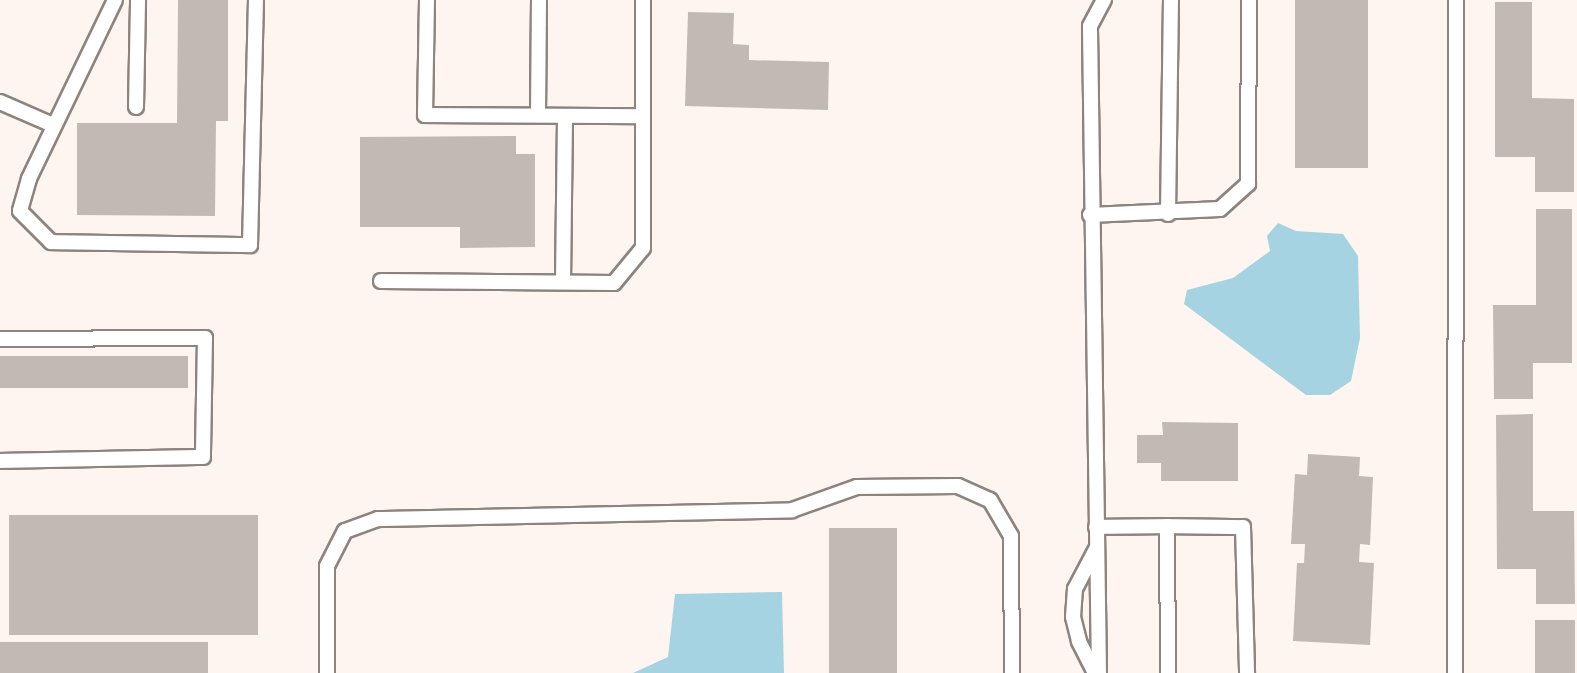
<!DOCTYPE html>
<html>
<head>
<meta charset="utf-8">
<style>
	body { margin:0 }
	#map { position:relative; width:1577px; height:673px; overflow:hidden; background:#fff5f0; font-family:"Fira Sans",sans-serif }
	div>[style] { position:absolute }
	.water>* { inset:0; background:#a5d3e2 }
	.building>* { inset:0; background:#c2b9b5; transform-origin:0 0 }
	.roads { filter:drop-shadow(2px 0 #8d8480) drop-shadow(-2px 0 #8d8480) drop-shadow(0 2px #8d8480) drop-shadow(0 -2px #8d8480) }
	.lane>* { height:14px; margin:-7px; padding:0 7px; transform-origin:7px; border-radius:7px; background:#fff }
	span { translate:-50% -50%; white-space:nowrap; text-align:center; line-height:1.15; -webkit-text-stroke:4.5px #fff5f0; paint-order:stroke }
</style>
</head>
<body>
<div id="map">
	<div class="water">
		<i style="clip-path:polygon(1278px 223px,1296px 231px,1343px 234px,1358px 256px,1360px 338px,1351px 381px,1330px 395px,1306px 395px,1184px 304px,1187px 290px,1233px 278px,1270px 251px,1267px 236px)"></i>
		<i style="clip-path:polygon(782px 592px,784px 673px,633px 673px,668px 657px,675px 594px)"></i>
	</div>
	<div class="building">
		<i style="clip-path:polygon(178px 0,228px 0,228px 121px,216px 121px,215px 216px,77px 215px,77px 123px,177px 123px)"></i>
		<i style="left:1295px;top:0;width:73px;height:168px"></i>
		<i style="clip-path:polygon(1495px 2px,1532px 2px,1532px 98px,1574px 99px,1574px 192px,1535px 192px,1535px 157px,1495px 157px)"></i>
		<i style="clip-path:polygon(688px 12px,734px 13px,733px 44px,749px 45px,749px 60px,829px 62px,828px 110px,685px 106px)"></i>
		<i style="clip-path:polygon(516px 136px,516px 154px,535px 154px,535px 247px,460px 248px,460px 227px,360px 227px,360px 137px)"></i>
		<i style="clip-path:polygon(1536px 209px,1572px 209px,1572px 363px,1533px 363px,1533px 399px,1494px 399px,1493px 305px,1536px 305px)"></i>
		<i style="left:188px;top:356px;width:32px;height:188px;rotate:90deg"></i>
		<i style="clip-path:polygon(1533px 414px,1533px 511px,1574px 511px,1575px 604px,1536px 604px,1536px 569px,1497px 569px,1496px 415px)"></i>
		<i style="clip-path:polygon(1162px 422px,1238px 423px,1238px 481px,1161px 481px,1161px 463px,1137px 463px,1137px 435px,1163px 435px)"></i>
		<i style="clip-path:polygon(1308px 454px,1360px 457px,1359px 476px,1373px 477px,1370px 545px,1360px 544px,1359px 562px,1374px 563px,1370px 645px,1293px 641px,1297px 563px,1304px 563px,1305px 544px,1291px 544px,1295px 474px,1307px 475px)"></i>
		<i style="left:258px;top:515px;width:120px;height:249px;rotate:90deg"></i>
		<i style="left:829px;top:528px;width:68px;height:145px"></i>
		<i style="left:1535px;top:620px;width:40px;height:53px"></i>
		<i style="left:208px;top:642px;width:31px;height:208px;rotate:90deg"></i>
	</div>
	<div class="roads">
		<div class="lane">
			<i style="left:115px;top:0;width:199px;rotate:115.7deg"></i>
			<i style="left:29px;top:179px;width:33px;rotate:106deg"></i>
			<i style="left:20px;top:211px;width:44px;rotate:45deg"></i>
			<i style="left:51px;top:242px;width:199px;rotate:0.9deg"></i>
			<i style="left:250px;top:245px;width:245px;rotate:-88.6deg"></i>
			<i style="left:427px;top:0;width:115px;rotate:91deg"></i>
			<i style="left:425px;top:115px;width:218px;rotate:0.3deg"></i>
			<i style="left:0;top:102px;width:58px;rotate:23.5deg"></i>
			<i style="left:136px;top:107px;width:107px;rotate:-88.9deg"></i>
			<i style="left:538px;top:115px;width:115px;rotate:-89.5deg"></i>
			<i style="left:1168px;top:214px;width:214px;rotate:-89.2deg"></i>
			<i style="left:1090px;top:215px;width:130px;rotate:-2.6deg"></i>
			<i style="left:1220px;top:209px;width:38px;rotate:-42deg"></i>
			<i style="left:1248px;top:184px;width:184px;rotate:-89.7deg"></i>
			<i style="left:381px;top:281px;width:233px;rotate:0.5deg"></i>
			<i style="left:614px;top:283px;width:45px;rotate:-50.4deg"></i>
			<i style="left:643px;top:248px;width:248px;rotate:-90deg"></i>
			<i style="left:563px;top:282px;width:166px;rotate:-89.3deg"></i>
			<i style="left:0;top:339px;width:205px;rotate:-0.3deg"></i>
			<i style="left:205px;top:338px;width:119px;rotate:91deg"></i>
			<i style="left:203px;top:457px;width:203px;rotate:178.9deg"></i>
			<i style="left:1096px;top:527px;width:71px;rotate:-0.8deg"></i>
			<i style="left:327px;top:673px;width:107px;rotate:-90deg"></i>
			<i style="left:327px;top:566px;width:39px;rotate:-63deg"></i>
			<i style="left:345px;top:531px;width:35px;rotate:-20deg"></i>
			<i style="left:378px;top:519px;width:414px;rotate:-1.2deg"></i>
			<i style="left:792px;top:510px;width:69px;rotate:-19.5deg"></i>
			<i style="left:857px;top:487px;width:101px;rotate:-0.6deg"></i>
			<i style="left:958px;top:486px;width:35px;rotate:24deg"></i>
			<i style="left:990px;top:500px;width:42px;rotate:59.7deg"></i>
			<i style="left:1011px;top:536px;width:137px;rotate:89.6deg"></i>
			<i style="left:1095px;top:673px;width:36px;rotate:-117deg"></i>
			<i style="left:1079px;top:641px;width:25px;rotate:-104deg"></i>
			<i style="left:1073px;top:617px;width:28px;rotate:-86deg"></i>
			<i style="left:1075px;top:589px;width:45px;rotate:-62.3deg"></i>
			<i style="left:1099px;top:673px;width:647px;rotate:-90.8deg"></i>
			<i style="left:1090px;top:26px;width:30px;rotate:-62deg"></i>
			<i style="left:1168px;top:673px;width:147px;rotate:-90.4deg"></i>
			<i style="left:1167px;top:526px;width:76px;rotate:0.8deg"></i>
			<i style="left:1243px;top:527px;width:146px;rotate:88.4deg"></i>
			<i style="left:1455px;top:673px;width:673px;rotate:-89.91deg"></i>
		</div>
	</div>
</div>
</body>
</html>
